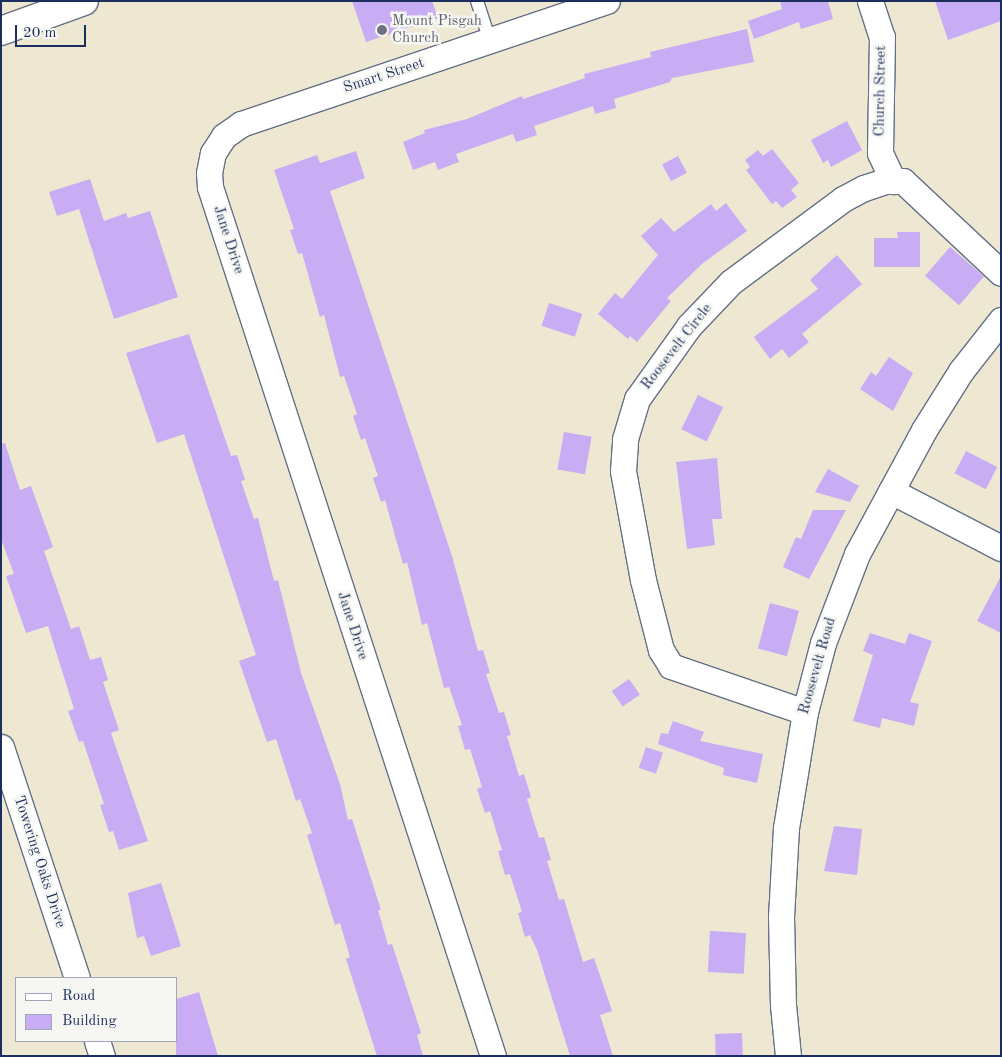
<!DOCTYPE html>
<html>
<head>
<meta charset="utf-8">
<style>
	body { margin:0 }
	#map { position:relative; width:1002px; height:1057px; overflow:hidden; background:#eee8d2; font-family:"Old Standard TT",serif }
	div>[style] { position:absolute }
	.building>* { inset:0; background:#c8acf4; transform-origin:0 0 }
	.roads { filter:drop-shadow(1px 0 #657087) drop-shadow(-1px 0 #657087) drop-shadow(0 1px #657087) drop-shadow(0 -1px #657087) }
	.service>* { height:12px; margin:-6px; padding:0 6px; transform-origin:6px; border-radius:6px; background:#fff }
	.minor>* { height:25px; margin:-12.5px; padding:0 12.5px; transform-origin:12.5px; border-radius:12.5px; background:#fff }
	.tertiary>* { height:28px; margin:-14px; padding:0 14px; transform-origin:14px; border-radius:14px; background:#fff }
	.dots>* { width:14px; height:14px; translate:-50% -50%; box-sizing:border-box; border:2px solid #f6f6f2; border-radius:50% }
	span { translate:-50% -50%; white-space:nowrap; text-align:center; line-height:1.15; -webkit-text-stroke:5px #f6f6f2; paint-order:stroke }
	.worship-label { font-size:15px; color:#5b616d }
	.left { translate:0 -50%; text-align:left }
	.street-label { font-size:15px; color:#1b2f5e }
	.frame { position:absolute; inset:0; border:2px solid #1b2f5e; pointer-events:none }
	.legend { position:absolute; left:15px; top:977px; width:162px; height:65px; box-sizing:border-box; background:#f6f6f2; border:1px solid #9ea6b7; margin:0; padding:6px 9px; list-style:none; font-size:15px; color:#1b2f5e }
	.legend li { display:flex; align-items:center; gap:10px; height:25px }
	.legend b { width:25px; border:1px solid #9ea6b7 }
	.scale { position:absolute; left:15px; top:25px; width:71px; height:22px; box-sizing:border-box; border:2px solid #1b2f5e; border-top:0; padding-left:6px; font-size:15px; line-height:18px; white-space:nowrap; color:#1b2f5e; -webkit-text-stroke:4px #f6f6f2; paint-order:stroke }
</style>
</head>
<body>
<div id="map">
	<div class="building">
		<i style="clip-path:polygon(352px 1px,432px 1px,438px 18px,366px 42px)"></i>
		<i style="clip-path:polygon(780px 1px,828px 1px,833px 19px,801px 29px,799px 22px,754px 39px,748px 21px,782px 9px)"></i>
		<i style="clip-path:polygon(935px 1px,1001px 1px,1001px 21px,948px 40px)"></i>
		<i style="clip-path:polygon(747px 29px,754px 62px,672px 78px,670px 82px,614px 99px,616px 108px,595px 114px,593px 106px,534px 126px,537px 135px,516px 142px,513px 134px,456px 154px,459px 162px,438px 170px,435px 162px,413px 170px,403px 142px,425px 133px,424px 130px,467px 119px,522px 96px,523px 99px,585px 78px,584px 74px,651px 57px,650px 52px)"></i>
		<i style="clip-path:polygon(847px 121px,862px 150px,831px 167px,828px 160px,823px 163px,811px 140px)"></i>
		<i style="clip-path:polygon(772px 149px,799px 183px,791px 190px,797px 197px,782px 208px,776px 201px,772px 204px,746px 170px,750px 167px,745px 160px,758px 150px,763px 156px)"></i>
		<i style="clip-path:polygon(356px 151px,365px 178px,330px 191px,452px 556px,478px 651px,483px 650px,490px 673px,486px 674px,499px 713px,504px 712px,511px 735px,507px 736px,519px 776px,524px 774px,531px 797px,527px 799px,539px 838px,544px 837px,551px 860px,547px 861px,559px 900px,564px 899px,583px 962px,594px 958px,606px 993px,612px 1011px,600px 1015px,613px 1056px,570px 1056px,537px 950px,530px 935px,525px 937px,518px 913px,522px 912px,510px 874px,505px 875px,498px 851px,502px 850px,490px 811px,485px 813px,477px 789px,482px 787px,470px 749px,465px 750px,458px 726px,462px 725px,449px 687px,444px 688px,427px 623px,422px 625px,407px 562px,403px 564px,385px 500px,381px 502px,373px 478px,378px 476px,365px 438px,361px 440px,353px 416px,357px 414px,344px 376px,340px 377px,324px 315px,320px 317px,302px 253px,298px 254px,290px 230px,294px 229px,274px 170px,317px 155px,320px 163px)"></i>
		<i style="left:678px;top:156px;width:19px;height:18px;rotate:62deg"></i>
		<i style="clip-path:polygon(90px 179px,104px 221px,126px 213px,128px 218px,150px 211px,178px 297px,114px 319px,79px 209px,57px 216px,49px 192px)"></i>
		<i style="clip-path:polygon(726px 203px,747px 231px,703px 263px,667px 298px,671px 301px,637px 342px,630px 336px,628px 339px,598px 314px,615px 293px,622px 299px,658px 255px,641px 236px,661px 218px,674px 232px,711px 204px,716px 211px)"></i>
		<i style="clip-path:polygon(897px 232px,920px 232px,920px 267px,874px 267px,874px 238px,898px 238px)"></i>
		<i style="left:950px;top:247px;width:45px;height:38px;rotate:41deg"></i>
		<i style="clip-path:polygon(837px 255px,862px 284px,802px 334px,809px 342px,789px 358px,782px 349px,770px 359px,754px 337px,818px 289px,810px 280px)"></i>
		<i style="left:549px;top:303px;width:35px;height:24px;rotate:18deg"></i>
		<i style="clip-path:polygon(189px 334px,231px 456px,237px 455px,245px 480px,241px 481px,254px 519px,258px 518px,274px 581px,278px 580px,301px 673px,340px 784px,348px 820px,352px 819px,381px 910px,378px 910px,388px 945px,392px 944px,412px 1005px,421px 1033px,417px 1035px,423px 1056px,377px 1056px,346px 959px,350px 957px,340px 923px,335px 925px,307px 835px,312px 833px,300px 799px,296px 801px,276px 739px,267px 742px,239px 661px,256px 655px,184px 434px,157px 443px,126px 353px)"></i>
		<i style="clip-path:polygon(889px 357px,913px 373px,893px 411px,860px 389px,871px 372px,876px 376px)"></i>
		<i style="left:698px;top:395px;width:28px;height:38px;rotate:26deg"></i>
		<i style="left:564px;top:432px;width:28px;height:38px;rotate:10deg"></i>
		<i style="clip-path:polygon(5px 443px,20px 490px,31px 486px,53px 547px,44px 551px,71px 629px,79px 626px,90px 660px,101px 657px,108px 680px,103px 682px,119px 730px,111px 733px,148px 841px,119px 850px,113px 831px,109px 832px,100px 805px,104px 804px,83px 741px,79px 742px,68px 711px,74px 709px,48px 626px,26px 633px,6px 576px,14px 574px,1px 539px,1px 444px)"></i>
		<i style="left:966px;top:451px;width:35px;height:25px;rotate:27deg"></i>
		<i style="clip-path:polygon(717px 458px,722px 519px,712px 519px,715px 545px,687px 549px,676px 462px)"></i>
		<i style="clip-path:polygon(828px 469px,859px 486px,850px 502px,815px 492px)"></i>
		<i style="clip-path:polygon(813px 510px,846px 510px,809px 579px,783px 567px,796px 537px,801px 539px)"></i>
		<i style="clip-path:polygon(1001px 576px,1001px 633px,977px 621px)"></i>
		<i style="left:770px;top:603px;width:30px;height:47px;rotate:15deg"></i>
		<i style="clip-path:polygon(870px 633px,905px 644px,909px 633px,932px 641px,910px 702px,919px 704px,914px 726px,882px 718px,880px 728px,853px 721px,873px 655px,863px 651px)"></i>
		<i style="left:629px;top:679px;width:19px;height:21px;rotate:55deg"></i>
		<i style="clip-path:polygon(673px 721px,704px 732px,700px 741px,763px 754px,757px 783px,723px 775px,724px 768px,658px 744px,661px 733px,668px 734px)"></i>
		<i style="left:646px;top:747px;width:18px;height:22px;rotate:19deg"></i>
		<i style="clip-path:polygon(834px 826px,862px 829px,857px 875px,824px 871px)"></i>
		<i style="clip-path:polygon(161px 883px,181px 946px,151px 956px,144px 936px,137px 938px,128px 893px)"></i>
		<i style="left:710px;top:931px;width:36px;height:41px;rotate:3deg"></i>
		<i style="clip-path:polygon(199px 992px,218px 1056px,176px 1056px,176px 999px)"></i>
		<i style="left:742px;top:1033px;width:23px;height:27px;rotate:88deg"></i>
	</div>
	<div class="roads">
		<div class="service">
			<i style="left:477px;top:1px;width:42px;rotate:72deg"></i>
		</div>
		<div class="minor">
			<i style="left:870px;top:1px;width:38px;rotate:72deg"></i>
			<i style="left:882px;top:37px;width:116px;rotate:91deg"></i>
			<i style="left:880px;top:153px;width:31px;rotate:65deg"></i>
			<i style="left:891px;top:491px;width:124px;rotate:27.4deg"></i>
			<i style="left:805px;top:712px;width:142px;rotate:-161.1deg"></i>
			<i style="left:671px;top:666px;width:19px;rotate:-122deg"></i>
			<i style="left:661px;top:650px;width:72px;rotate:-104.4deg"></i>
			<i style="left:643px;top:580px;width:111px;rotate:-100.4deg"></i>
			<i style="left:623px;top:471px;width:32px;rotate:-86deg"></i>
			<i style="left:625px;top:439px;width:42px;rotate:-73.3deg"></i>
			<i style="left:637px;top:399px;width:90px;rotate:-54.5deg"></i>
			<i style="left:689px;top:326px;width:61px;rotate:-46.3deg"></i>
			<i style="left:731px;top:282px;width:139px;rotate:-36.5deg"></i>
			<i style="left:843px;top:199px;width:24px;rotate:-28deg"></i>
			<i style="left:864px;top:188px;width:22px;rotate:-18deg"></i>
			<i style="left:885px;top:181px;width:18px"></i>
			<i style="left:903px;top:181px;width:134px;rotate:43.2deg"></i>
			<i style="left:1px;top:747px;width:243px;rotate:71.8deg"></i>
			<i style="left:97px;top:1041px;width:16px;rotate:72deg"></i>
			<i style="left:493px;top:1056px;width:914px;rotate:-108.04deg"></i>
			<i style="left:210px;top:187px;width:14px;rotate:-94deg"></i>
			<i style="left:209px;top:173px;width:20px;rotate:-79deg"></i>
			<i style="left:213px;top:153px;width:20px;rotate:-57deg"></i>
			<i style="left:224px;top:136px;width:21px;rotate:-35deg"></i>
			<i style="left:241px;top:124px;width:386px;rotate:-18.6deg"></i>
			<i style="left:788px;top:1056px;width:51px;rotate:-95.6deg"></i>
			<i style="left:783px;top:1005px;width:88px;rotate:-91.3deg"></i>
			<i style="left:781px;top:917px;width:89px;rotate:-86.8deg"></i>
			<i style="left:786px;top:828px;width:118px;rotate:-80.7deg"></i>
			<i style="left:805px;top:712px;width:71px;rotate:-75.4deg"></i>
			<i style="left:823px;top:643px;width:95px;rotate:-69.1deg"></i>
			<i style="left:857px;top:554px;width:141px;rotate:-61.6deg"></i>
			<i style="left:924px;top:430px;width:70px;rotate:-57.9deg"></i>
			<i style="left:961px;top:371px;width:65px;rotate:-51.9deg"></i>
		</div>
		<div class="tertiary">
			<i style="left:1px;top:31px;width:88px;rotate:-19.9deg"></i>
		</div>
	</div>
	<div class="dots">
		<i style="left:382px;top:30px;background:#6b7280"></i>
	</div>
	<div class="worship-label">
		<span class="left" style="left:392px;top:30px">Mount Pisgah<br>Church</span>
	</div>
	<div class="street-label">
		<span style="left:384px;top:76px;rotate:-18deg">Smart Street</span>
		<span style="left:881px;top:91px;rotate:-89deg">Church Street</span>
		<span style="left:228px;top:240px;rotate:72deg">Jane Drive</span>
		<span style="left:677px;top:347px;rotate:-52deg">Roosevelt Circle</span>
		<span style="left:352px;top:626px;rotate:72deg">Jane Drive</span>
		<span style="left:818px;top:666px;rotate:-74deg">Roosevelt Road</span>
		<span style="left:39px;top:862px;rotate:72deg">Towering Oaks Drive</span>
	</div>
	<div class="frame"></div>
	<ul class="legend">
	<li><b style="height:6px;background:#fff"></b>Road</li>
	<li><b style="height:14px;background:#c8acf4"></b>Building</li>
	</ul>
	<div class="scale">20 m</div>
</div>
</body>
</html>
